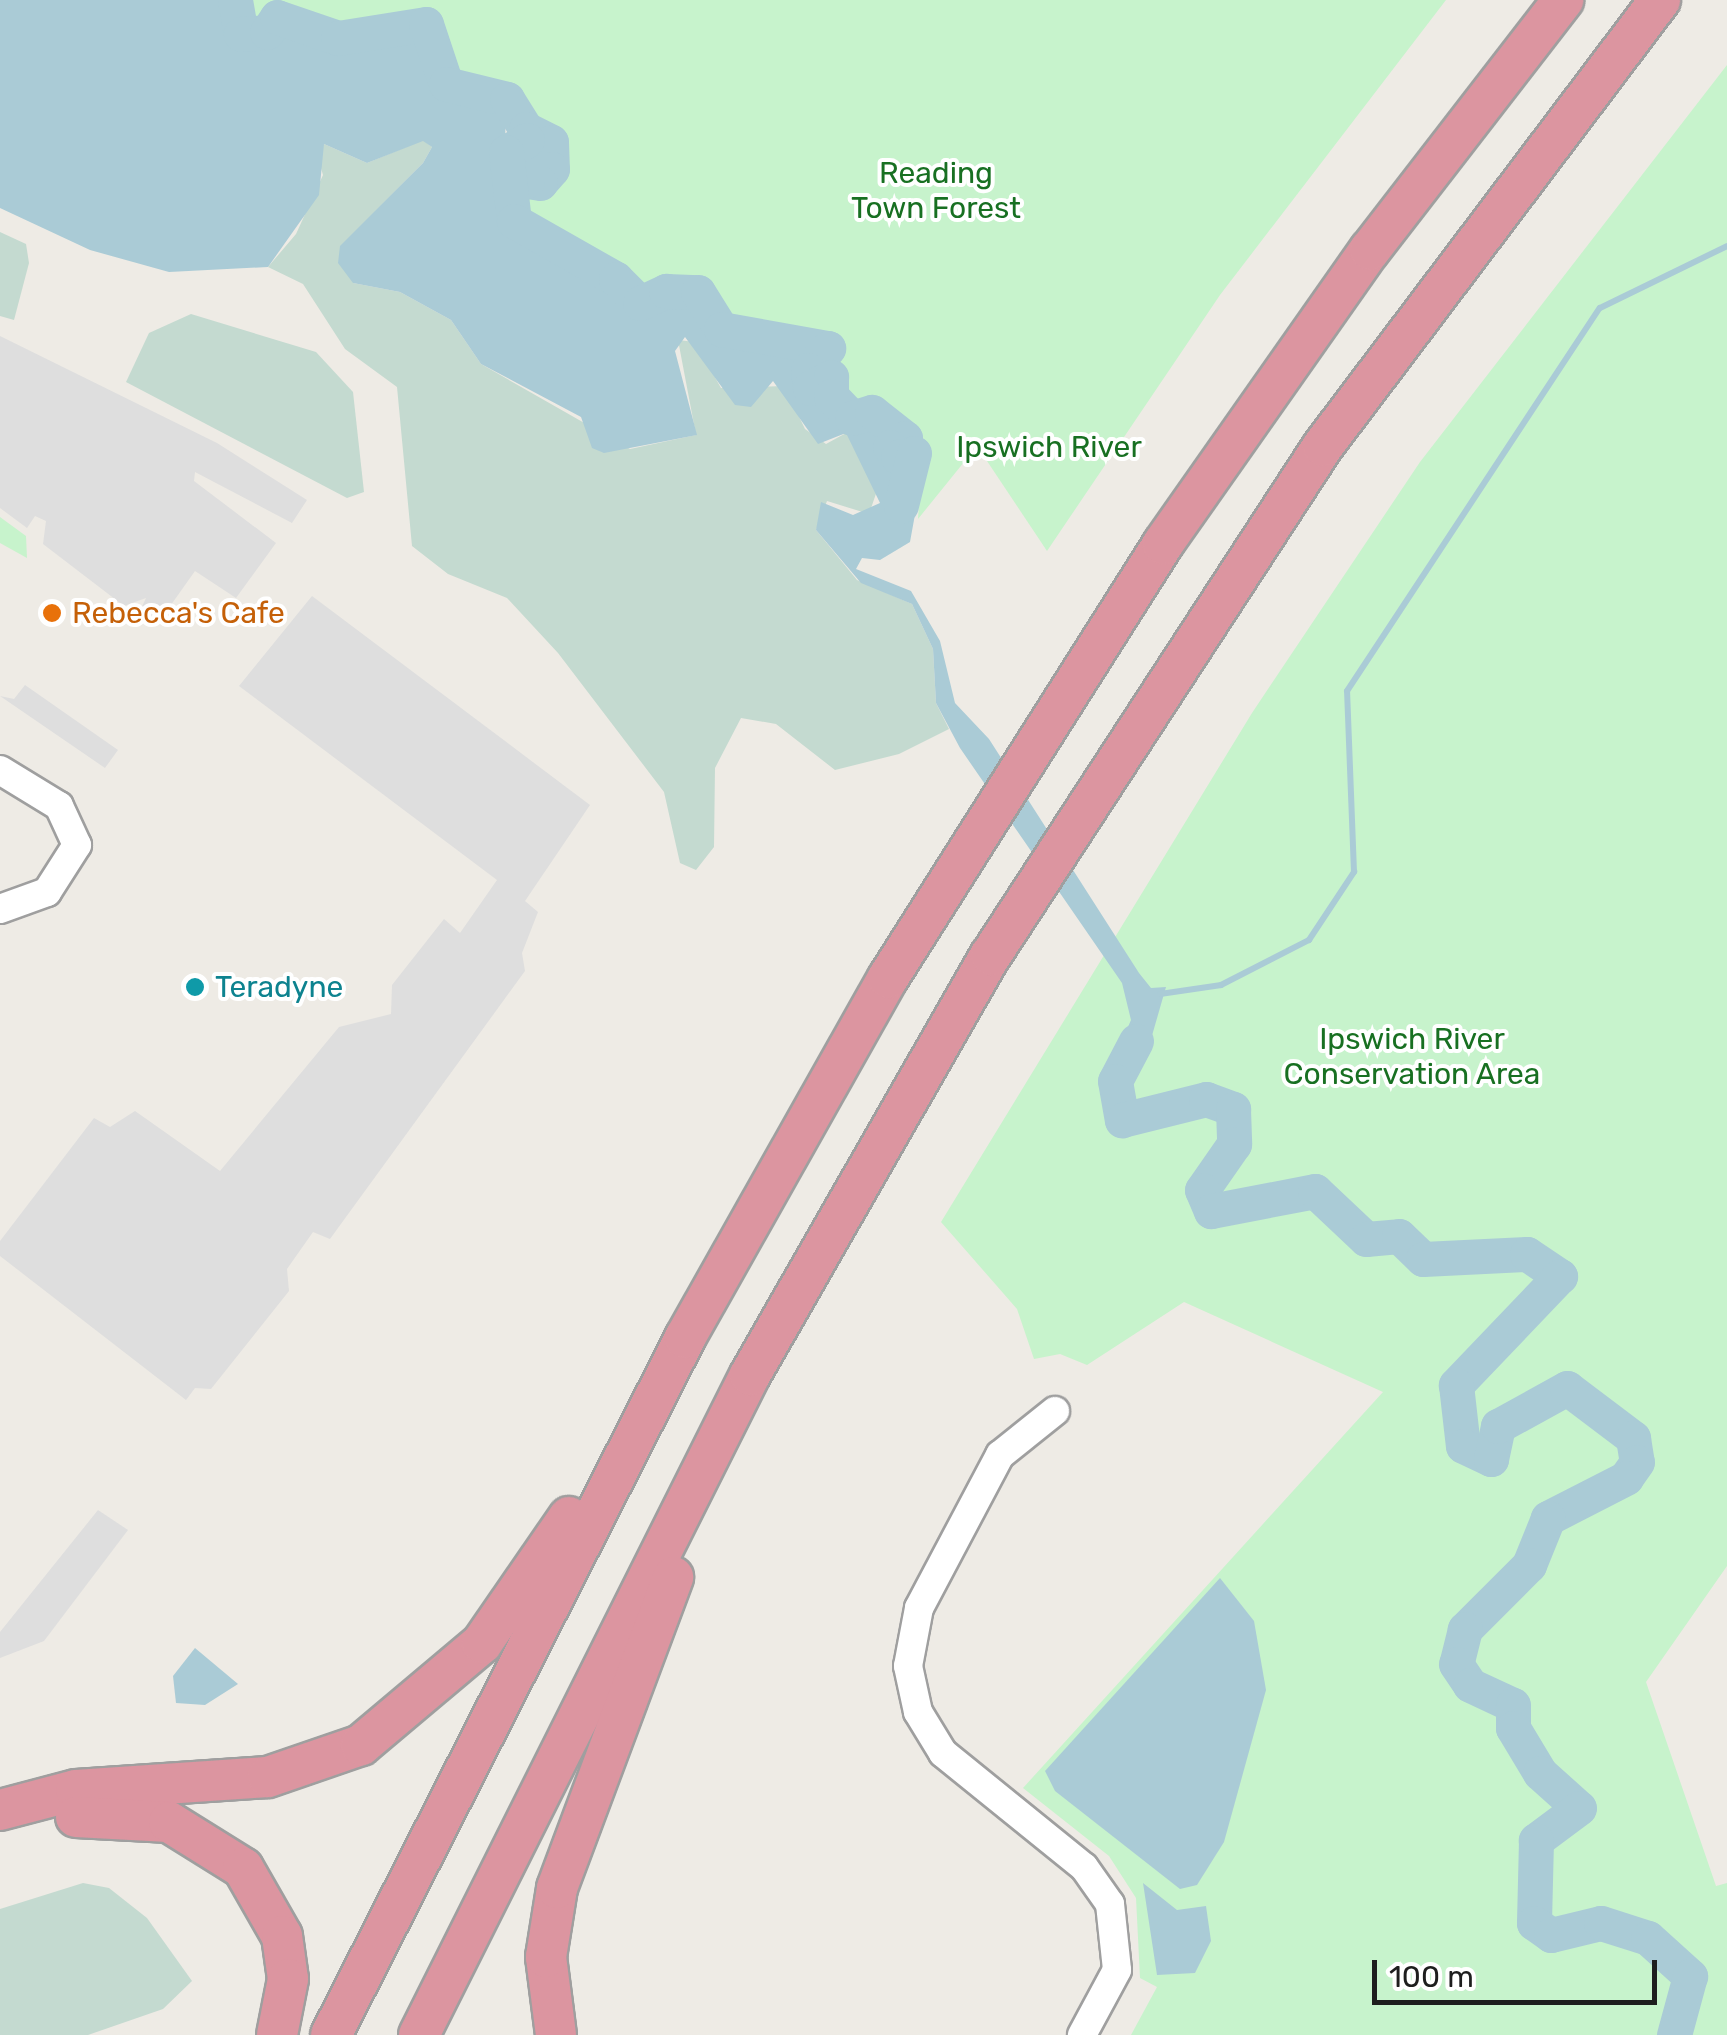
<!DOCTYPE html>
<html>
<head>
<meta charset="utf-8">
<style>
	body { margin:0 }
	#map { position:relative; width:1727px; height:2035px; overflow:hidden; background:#eeebe5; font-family:Rubik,sans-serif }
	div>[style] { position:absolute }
	.wetland>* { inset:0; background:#c4dad0 }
	.park>* { inset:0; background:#c7f3cc }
	.parking>* { inset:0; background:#dedede }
	.water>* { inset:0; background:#aacbd6 }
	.stream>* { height:6px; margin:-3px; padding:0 3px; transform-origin:3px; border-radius:3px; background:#aacbd6 }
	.river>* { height:35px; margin:-17.5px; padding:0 17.5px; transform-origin:17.5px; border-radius:17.5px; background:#aacbd6 }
	.roads { filter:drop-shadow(2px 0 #9f9f9f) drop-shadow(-2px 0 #9f9f9f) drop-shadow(0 2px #9f9f9f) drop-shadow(0 -2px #9f9f9f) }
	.minor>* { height:28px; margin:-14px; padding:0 14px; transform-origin:14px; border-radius:14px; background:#fff }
	.highway>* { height:40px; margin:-20px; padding:0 20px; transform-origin:20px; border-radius:20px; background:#dc95a0 }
	.dots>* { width:28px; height:28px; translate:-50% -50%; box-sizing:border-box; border:5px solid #fff; border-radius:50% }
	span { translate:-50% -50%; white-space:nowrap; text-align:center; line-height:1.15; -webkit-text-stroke:8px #fff; paint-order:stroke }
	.park-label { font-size:30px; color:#187022 }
	.food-label { font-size:30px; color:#c56008 }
	.left { translate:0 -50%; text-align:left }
	.culture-label { font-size:30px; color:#0d838f }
	.scale { position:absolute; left:1372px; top:1960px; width:285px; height:45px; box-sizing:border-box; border:5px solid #1e1e1e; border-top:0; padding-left:12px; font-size:30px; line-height:35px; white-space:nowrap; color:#1e1e1e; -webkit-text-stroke:8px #fff; paint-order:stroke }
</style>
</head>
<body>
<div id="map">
	<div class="wetland">
		<i style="clip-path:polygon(423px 140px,432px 147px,423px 163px,360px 227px,353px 283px,400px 292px,451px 320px,481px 364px,630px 449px,696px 435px,678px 340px,695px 342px,721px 388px,784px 386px,805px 429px,826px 444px,846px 433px,879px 485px,869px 514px,827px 501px,816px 530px,857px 580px,912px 604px,933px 649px,936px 703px,949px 729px,899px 754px,835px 770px,776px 724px,741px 718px,715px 768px,714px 847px,696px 870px,680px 863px,664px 792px,558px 653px,507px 598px,448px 574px,412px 546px,397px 387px,345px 349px,303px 284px,268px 267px,296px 234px,323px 175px,317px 154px,324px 144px,367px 163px)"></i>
		<i style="clip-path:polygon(0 232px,26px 244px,29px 263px,14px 320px,0 316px)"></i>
		<i style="clip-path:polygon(191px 314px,316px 352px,353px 392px,364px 492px,347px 498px,126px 382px,149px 333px)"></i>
		<i style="clip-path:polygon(83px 1883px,109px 1888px,147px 1918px,192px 1981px,163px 2009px,88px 2035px,0 2035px,0 1909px)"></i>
	</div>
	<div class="park">
		<i style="clip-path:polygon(235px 0,1446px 0,1220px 295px,1047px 551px,977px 446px,918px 519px,920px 487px,904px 465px,913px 455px,892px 451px,882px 418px,852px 418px,826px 376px,810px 388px,808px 370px,828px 347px,640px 303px,514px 221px,507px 150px,517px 139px,529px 143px,527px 181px,540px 183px,552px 169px,551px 142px,526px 129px,507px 100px,456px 94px,436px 42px,386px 25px,338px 38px,277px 17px,267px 32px,245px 38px,235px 29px)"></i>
		<i style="clip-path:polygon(1727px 65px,1727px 1566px,1646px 1682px,1716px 1886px,1727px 1883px,1727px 2035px,1131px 2035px,1157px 1987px,1140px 1978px,1136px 1898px,1109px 1856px,1023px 1788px,1383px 1392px,1184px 1302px,1087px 1365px,1060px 1354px,1034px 1359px,1017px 1309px,941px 1222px,1252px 713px,1420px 462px)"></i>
		<i style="clip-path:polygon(0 517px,26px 536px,27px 558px,0 543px)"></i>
	</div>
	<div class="parking">
		<i style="clip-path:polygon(0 336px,217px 443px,307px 500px,292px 523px,195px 472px,194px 481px,276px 543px,236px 598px,195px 571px,156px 626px,138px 615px,146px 598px,124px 606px,43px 544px,46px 521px,35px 516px,27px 528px,0 508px)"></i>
		<i style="clip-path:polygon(312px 596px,590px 805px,525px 901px,538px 912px,522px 953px,525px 971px,330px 1239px,313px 1232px,287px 1269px,289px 1291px,211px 1389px,195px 1388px,186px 1400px,0 1256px,0 1241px,94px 1118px,110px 1127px,135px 1111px,220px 1171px,339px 1027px,391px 1014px,392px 985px,444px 919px,460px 933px,497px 880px,239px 686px)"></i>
		<i style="clip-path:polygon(25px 685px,118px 750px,105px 768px,0 696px,14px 699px)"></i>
		<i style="clip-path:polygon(98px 1510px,128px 1530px,44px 1641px,0 1658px,0 1632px)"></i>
	</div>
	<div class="water">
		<i style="clip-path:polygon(0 0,235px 0,235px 29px,245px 38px,267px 32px,277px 17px,338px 38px,426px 24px,446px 84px,506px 108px,504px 178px,514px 221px,616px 279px,640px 303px,666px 291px,698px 292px,720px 329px,828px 348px,808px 370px,810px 388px,831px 377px,831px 396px,852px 417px,872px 412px,897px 427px,905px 438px,892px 451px,914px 453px,904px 465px,920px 487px,910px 542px,880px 560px,862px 558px,856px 569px,911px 591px,940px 641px,955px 703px,989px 739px,1139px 973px,1151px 988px,1166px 987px,1147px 1053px,1121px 1085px,1107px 1075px,1131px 1020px,1122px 983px,960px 748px,936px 703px,933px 649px,912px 604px,861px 583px,816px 530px,821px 502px,853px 515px,880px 503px,846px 433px,818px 444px,773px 381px,751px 407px,735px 405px,685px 337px,675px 351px,697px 435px,604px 453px,592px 448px,581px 417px,481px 364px,451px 320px,400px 292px,353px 283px,338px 263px,340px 246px,423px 163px,432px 147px,423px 141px,367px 163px,324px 144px,319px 195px,268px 267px,169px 272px,90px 250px,0 208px)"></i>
		<i style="clip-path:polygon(1220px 1578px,1254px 1621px,1266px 1690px,1224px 1842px,1197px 1885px,1180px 1889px,1055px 1791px,1045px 1771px)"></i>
		<i style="clip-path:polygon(195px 1648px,238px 1684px,205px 1705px,176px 1703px,173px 1676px)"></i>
		<i style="clip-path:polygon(1143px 1883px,1177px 1910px,1206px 1906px,1211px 1941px,1195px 1973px,1157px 1975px)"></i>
	</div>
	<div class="stream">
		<i style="left:1160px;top:994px;width:62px;rotate:-8.4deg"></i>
		<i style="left:1221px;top:985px;width:99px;rotate:-27.1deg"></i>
		<i style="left:1309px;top:940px;width:82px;rotate:-56.5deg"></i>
		<i style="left:1354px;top:872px;width:181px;rotate:-92.2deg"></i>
		<i style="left:1347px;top:691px;width:459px;rotate:-56.6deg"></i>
		<i style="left:1600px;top:308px;width:141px;rotate:-26deg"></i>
	</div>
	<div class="river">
		<i style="left:235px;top:0;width:35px;rotate:80deg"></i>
		<i style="left:241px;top:34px;width:26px;rotate:-4deg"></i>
		<i style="left:267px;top:32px;width:18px;rotate:-56deg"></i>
		<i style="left:277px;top:17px;width:65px;rotate:19deg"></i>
		<i style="left:338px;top:38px;width:89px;rotate:-9deg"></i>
		<i style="left:426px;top:24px;width:63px;rotate:71.6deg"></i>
		<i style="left:446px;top:84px;width:63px;rotate:13.8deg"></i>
		<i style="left:507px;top:99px;width:36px;rotate:58deg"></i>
		<i style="left:526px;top:129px;width:28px;rotate:27deg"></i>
		<i style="left:551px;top:142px;width:27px;rotate:88deg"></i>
		<i style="left:552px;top:169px;width:18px;rotate:131deg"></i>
		<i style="left:540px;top:183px;width:13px;rotate:-171deg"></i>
		<i style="left:527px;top:181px;width:41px;rotate:-90deg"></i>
		<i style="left:527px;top:140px;width:24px;rotate:150deg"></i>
		<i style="left:506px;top:152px;width:69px;rotate:83.4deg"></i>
		<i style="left:514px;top:221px;width:117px;rotate:29.6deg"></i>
		<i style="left:616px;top:279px;width:34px;rotate:45deg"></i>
		<i style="left:640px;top:303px;width:29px;rotate:-25deg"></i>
		<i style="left:666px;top:291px;width:32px;rotate:2deg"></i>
		<i style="left:698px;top:292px;width:44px;rotate:58.1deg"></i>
		<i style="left:721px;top:329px;width:109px;rotate:10.1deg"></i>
		<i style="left:828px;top:348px;width:30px;rotate:132deg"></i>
		<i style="left:808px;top:370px;width:18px;rotate:84deg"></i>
		<i style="left:810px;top:388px;width:24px;rotate:-28deg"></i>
		<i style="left:831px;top:377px;width:19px;rotate:90deg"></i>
		<i style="left:831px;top:396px;width:30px;rotate:46deg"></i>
		<i style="left:852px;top:418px;width:21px;rotate:-17deg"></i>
		<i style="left:872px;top:412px;width:42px;rotate:38.2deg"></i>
		<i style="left:905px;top:438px;width:17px;rotate:149deg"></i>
		<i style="left:890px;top:447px;width:13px;rotate:51deg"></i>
		<i style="left:898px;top:457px;width:16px;rotate:-14deg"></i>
		<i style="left:914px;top:453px;width:54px;rotate:104deg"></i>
		<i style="left:1136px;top:1041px;width:45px;rotate:117.7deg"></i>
		<i style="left:1115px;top:1081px;width:40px;rotate:80deg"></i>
		<i style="left:1122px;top:1120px;width:87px;rotate:-14deg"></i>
		<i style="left:1206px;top:1099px;width:29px;rotate:20deg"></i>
		<i style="left:1233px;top:1109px;width:35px;rotate:88deg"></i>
		<i style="left:1234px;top:1144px;width:56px;rotate:124.8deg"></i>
		<i style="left:1202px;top:1190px;width:23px;rotate:67deg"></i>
		<i style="left:1211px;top:1211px;width:106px;rotate:-10.9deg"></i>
		<i style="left:1315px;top:1191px;width:70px;rotate:43.3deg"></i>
		<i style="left:1366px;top:1239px;width:33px;rotate:-5deg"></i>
		<i style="left:1399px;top:1236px;width:33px;rotate:44deg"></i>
		<i style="left:1423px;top:1259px;width:104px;rotate:-2.8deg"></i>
		<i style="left:1527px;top:1254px;width:40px;rotate:34deg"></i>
		<i style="left:1560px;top:1276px;width:151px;rotate:133.7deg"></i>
		<i style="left:1456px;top:1385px;width:61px;rotate:83.5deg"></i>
		<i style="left:1463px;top:1446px;width:31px;rotate:25deg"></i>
		<i style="left:1491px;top:1459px;width:34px;rotate:-78deg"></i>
		<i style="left:1498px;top:1426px;width:79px;rotate:-28.8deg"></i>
		<i style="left:1567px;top:1388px;width:83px;rotate:37.1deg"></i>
		<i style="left:1633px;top:1438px;width:24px;rotate:81deg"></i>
		<i style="left:1637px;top:1462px;width:19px;rotate:125deg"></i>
		<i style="left:1626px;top:1478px;width:88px;rotate:152.9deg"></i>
		<i style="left:1548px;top:1518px;width:51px;rotate:112deg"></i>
		<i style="left:1529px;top:1565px;width:91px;rotate:135deg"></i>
		<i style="left:1465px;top:1629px;width:36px;rotate:104deg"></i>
		<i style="left:1456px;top:1664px;width:25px;rotate:56deg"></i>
		<i style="left:1470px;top:1685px;width:47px;rotate:24.9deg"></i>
		<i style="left:1513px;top:1705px;width:23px;rotate:90deg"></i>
		<i style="left:1513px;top:1728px;width:52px;rotate:59deg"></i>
		<i style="left:1540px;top:1773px;width:52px;rotate:41.9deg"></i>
		<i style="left:1579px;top:1808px;width:54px;rotate:143.3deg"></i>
		<i style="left:1536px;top:1840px;width:83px;rotate:91.4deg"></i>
		<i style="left:1534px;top:1923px;width:21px;rotate:35deg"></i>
		<i style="left:1551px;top:1935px;width:51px;rotate:-13.5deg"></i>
		<i style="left:1601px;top:1923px;width:49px;rotate:17.7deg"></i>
		<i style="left:1648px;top:1938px;width:57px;rotate:42.1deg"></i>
		<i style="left:1690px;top:1976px;width:61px;rotate:105.2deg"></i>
	</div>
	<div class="roads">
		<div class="minor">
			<i style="left:0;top:770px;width:69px;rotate:31.4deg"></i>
			<i style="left:59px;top:806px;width:43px;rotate:65.2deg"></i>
			<i style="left:77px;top:845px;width:56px;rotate:122.6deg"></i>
			<i style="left:47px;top:892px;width:50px;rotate:160.1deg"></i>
			<i style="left:1055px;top:1411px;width:70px;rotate:141.3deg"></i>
			<i style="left:1000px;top:1455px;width:173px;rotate:117.9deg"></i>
			<i style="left:919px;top:1608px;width:59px;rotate:100.7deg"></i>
			<i style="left:908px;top:1666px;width:47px;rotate:77.7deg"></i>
			<i style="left:918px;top:1712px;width:48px;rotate:58.6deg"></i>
			<i style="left:943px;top:1753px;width:181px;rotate:39deg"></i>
			<i style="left:1084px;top:1867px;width:45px;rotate:54.9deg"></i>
			<i style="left:1110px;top:1904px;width:66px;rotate:83.9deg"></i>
			<i style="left:1117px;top:1970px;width:74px;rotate:118.3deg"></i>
		</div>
		<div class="highway">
			<i style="left:0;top:1810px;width:79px;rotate:-14.7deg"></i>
			<i style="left:76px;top:1790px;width:192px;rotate:-3.9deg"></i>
			<i style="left:268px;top:1777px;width:98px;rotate:-19deg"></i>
			<i style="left:361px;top:1745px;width:158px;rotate:-40.1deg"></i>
			<i style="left:482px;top:1643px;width:153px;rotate:-55.4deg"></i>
			<i style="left:76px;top:1817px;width:93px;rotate:3.1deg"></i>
			<i style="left:169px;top:1822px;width:87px;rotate:31.9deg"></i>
			<i style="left:243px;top:1868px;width:78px;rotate:60.2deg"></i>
			<i style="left:282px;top:1936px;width:43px;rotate:82.1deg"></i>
			<i style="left:288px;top:1979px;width:57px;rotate:101.1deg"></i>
			<i style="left:331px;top:2035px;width:782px;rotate:-63.07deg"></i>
			<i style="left:685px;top:1338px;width:413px;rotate:-60.6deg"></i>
			<i style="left:888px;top:978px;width:514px;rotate:-57.64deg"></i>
			<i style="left:1163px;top:544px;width:360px;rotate:-54.9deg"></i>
			<i style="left:1370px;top:250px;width:316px;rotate:-52.3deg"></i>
			<i style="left:419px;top:2035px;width:738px;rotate:-63.37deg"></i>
			<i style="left:750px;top:1375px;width:484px;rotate:-60.2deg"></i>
			<i style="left:991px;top:955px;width:608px;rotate:-56.89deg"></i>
			<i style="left:1323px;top:446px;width:559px;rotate:-52.93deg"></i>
			<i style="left:556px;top:2035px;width:79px;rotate:-97.3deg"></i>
			<i style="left:546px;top:1957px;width:70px;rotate:-80.9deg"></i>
			<i style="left:557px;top:1888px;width:332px;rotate:-69.5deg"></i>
		</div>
	</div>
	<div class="dots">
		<i style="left:52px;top:613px;background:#e8710a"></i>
		<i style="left:195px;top:987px;background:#0f9aa8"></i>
	</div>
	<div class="park-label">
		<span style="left:936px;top:190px">Reading<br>Town Forest</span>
		<span style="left:1049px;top:447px">Ipswich River</span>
		<span style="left:1412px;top:1056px">Ipswich River<br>Conservation Area</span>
	</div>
	<div class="food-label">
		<span class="left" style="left:72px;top:613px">Rebecca's Cafe</span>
	</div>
	<div class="culture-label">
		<span class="left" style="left:215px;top:987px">Teradyne</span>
	</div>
	<div class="scale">100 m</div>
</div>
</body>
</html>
